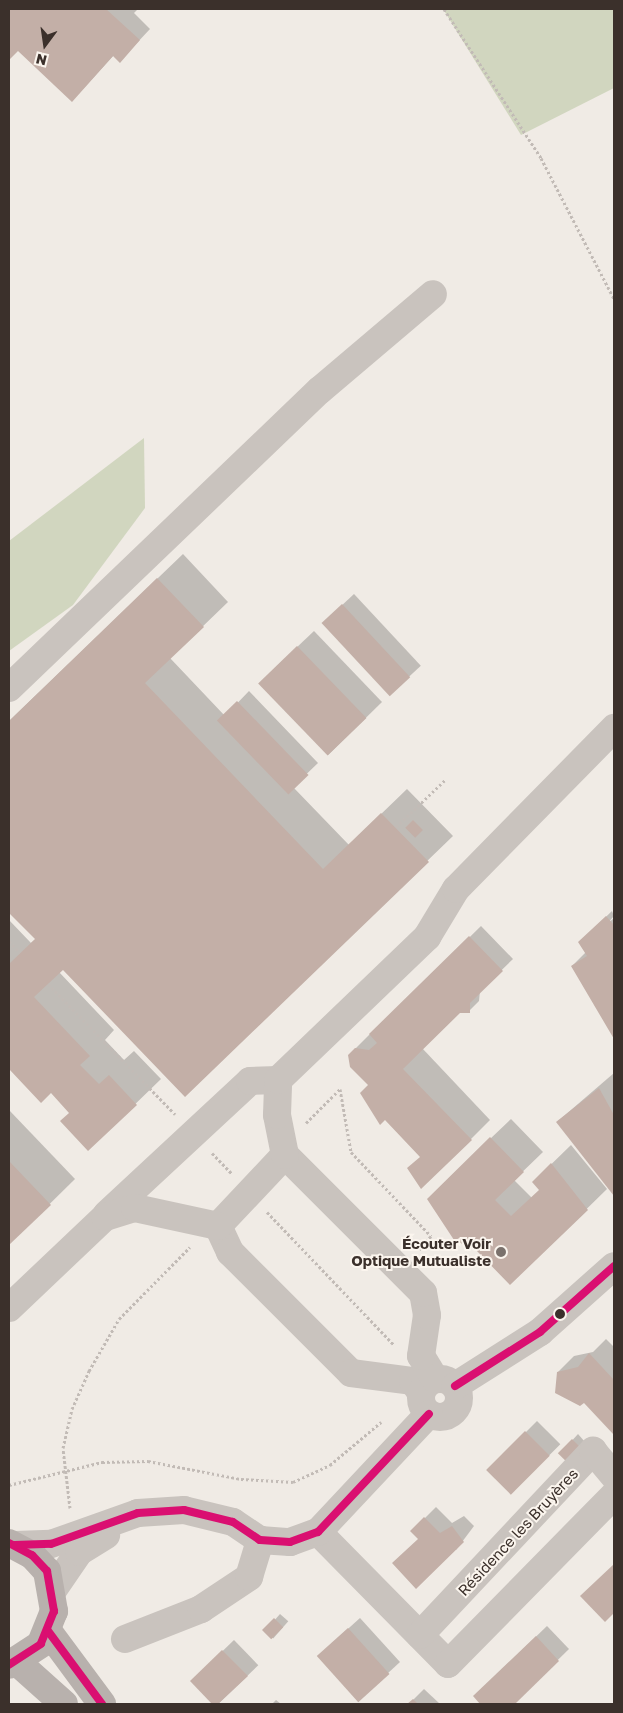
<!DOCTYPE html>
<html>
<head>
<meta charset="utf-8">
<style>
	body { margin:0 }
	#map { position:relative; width:623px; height:1713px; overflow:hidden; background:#f0ebe5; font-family:"Golos Text",sans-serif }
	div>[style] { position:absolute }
	.green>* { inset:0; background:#d1d6bf }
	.shadow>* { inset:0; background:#0003; transform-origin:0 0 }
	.building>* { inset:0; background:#c3afa7; transform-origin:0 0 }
	.path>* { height:3px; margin-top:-1.5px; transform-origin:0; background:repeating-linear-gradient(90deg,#c2bbb6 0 2.5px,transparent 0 5px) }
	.minor>* { height:28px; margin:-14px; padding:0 14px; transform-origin:14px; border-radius:14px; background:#c9c3be }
	.minor>.ring { margin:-14px; padding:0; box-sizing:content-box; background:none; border:28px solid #c9c3be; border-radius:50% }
	.major>* { height:28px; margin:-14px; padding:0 14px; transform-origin:14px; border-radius:14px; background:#b8b1ad }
	.bus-1>* { height:8px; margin:-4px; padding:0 4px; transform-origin:4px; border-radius:4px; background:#da0f71 }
	.dots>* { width:14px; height:14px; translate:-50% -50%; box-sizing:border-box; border:2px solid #fbf5ee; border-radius:50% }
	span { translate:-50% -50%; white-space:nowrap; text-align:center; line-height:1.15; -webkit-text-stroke:4px #fbf5ee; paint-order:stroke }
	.poi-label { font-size:15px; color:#3b302b; font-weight:700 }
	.right { translate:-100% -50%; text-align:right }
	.street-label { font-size:15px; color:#3b302b }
	.frame { position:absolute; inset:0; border:10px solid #3b302b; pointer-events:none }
	.north { position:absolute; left:20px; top:20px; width:50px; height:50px; -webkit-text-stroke:4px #fbf5ee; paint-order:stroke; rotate:194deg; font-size:14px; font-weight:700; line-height:20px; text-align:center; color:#3b302b }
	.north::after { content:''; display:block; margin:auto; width:18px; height:22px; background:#3b302b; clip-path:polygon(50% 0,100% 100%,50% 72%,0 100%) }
</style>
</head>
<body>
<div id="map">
	<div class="green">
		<i style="clip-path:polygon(443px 9px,614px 9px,614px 88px,521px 135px)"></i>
		<i style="clip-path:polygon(144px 438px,145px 508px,73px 605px,9px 651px,9px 541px)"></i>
	</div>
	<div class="shadow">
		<i style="clip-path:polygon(9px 9px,138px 9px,134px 13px,150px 29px,120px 61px,114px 55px,83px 89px,18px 49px,9px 59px)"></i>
		<i style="clip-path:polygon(183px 554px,228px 602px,170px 658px,225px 716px,249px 691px,318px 763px,293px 787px,349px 845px,407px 789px,453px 836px,185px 1095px,63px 968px,59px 972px,114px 1030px,105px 1040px,124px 1060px,134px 1051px,161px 1079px,88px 1150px,71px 1112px,51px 1092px,41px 1101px,9px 1067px,9px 920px,31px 943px,36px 939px,9px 911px,9px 721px)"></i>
		<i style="left:354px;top:594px;width:98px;height:42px;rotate:47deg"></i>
		<i style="clip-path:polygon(314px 631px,382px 702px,328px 755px,275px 668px)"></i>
		<i style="clip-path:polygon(612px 911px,614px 916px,606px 925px,614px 918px,614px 1037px,572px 966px,586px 952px,585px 937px)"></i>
		<i style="clip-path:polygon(481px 926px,513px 959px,480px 991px,479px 1001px,468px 1012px,422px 984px)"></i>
		<i style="clip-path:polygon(371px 1033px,422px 1048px,490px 1120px,471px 1139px,421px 1156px,351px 1053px)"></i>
		<i style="clip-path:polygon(614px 1073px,614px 1194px,557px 1122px)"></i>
		<i style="clip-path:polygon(9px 1110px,75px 1179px,9px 1244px)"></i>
		<i style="clip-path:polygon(511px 1119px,543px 1152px,514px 1180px,532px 1198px,541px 1189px,533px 1182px,571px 1145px,607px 1189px,510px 1284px,448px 1179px)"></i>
		<i style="clip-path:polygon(606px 1339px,614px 1347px,614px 1433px,558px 1372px,574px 1356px,593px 1352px)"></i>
		<i style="left:537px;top:1421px;width:33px;height:69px;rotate:45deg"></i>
		<i style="clip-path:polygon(578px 1434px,585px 1442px,566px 1460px,560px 1454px)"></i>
		<i style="clip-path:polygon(436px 1507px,452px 1523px,464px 1516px,474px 1526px,456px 1550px,420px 1539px,412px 1531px)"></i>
		<i style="left:280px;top:1614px;width:11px;height:23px;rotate:41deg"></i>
		<i style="clip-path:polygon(360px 1618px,400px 1662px,360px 1699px,330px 1645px)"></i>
		<i style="clip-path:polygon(547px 1626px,569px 1649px,513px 1704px,482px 1704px,474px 1696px)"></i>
		<i style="left:234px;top:1640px;width:35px;height:59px;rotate:46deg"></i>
		<i style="clip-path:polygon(424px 1689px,440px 1704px,409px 1704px)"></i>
		<i style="clip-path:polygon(276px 1700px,281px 1704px,272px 1704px)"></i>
	</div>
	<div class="building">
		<i style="clip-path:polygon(9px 9px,106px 9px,140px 40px,120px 63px,113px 56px,72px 102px,18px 51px,9px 60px)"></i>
		<i style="clip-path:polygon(157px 578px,204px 627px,145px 683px,323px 869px,381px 813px,429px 862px,185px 1097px,63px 970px,34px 997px,90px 1056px,80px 1065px,99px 1084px,109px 1075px,137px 1105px,88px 1151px,60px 1121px,69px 1113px,51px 1093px,41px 1103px,9px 1069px,9px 964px,35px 939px,9px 913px,9px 721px)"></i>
		<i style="left:342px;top:604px;width:100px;height:28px;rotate:47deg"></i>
		<i style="left:297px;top:646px;width:100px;height:54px;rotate:46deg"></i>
		<i style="left:237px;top:701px;width:103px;height:28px;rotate:46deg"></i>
		<i style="left:413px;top:820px;width:14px;height:11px;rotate:45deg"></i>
		<i style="clip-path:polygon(606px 916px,614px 925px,614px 1039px,571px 966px,587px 956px,578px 942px)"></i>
		<i style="clip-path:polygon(469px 936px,503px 971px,470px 1003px,470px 1013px,460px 1013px,403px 1069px,472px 1140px,421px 1189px,407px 1168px,420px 1157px,385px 1120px,380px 1125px,360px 1093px,368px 1085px,350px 1067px,348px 1055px,355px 1048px,369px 1050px,377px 1043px,369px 1034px)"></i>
		<i style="clip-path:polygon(599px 1088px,614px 1115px,614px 1196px,556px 1122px)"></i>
		<i style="clip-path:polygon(490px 1137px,524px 1172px,495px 1200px,511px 1216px,539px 1190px,532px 1182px,551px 1163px,588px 1210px,510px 1285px,476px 1250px,454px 1240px,427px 1199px)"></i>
		<i style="clip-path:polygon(9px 1161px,51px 1205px,9px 1245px)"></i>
		<i style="clip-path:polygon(589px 1353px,614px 1380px,614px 1435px,584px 1403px,580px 1406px,555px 1393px,557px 1372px,578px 1367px)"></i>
		<i style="left:525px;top:1431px;width:35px;height:55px;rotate:45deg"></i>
		<i style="left:572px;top:1439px;width:13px;height:20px;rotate:45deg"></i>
		<i style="clip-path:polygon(424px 1517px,440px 1533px,452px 1526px,464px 1542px,416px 1589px,392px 1563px,418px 1539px,410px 1531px)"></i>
		<i style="clip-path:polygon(614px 1564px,614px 1613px,605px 1622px,580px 1596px)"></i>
		<i style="left:274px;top:1618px;width:13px;height:17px;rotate:45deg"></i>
		<i style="left:348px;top:1628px;width:62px;height:42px;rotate:48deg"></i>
		<i style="clip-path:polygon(536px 1636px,559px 1661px,515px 1704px,480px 1704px,473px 1696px)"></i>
		<i style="clip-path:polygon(222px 1650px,248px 1676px,218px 1704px,212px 1704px,190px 1681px)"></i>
		<i style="clip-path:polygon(413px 1699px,418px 1704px,407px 1704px)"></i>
	</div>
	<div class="path">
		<i style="left:444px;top:9px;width:178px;rotate:56.9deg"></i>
		<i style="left:541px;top:158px;width:159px;rotate:62.6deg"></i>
		<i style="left:396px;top:827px;width:69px;rotate:-43.8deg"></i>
		<i style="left:9px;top:941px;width:16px;rotate:47deg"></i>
		<i style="left:48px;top:984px;width:182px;rotate:45.7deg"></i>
		<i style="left:306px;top:1123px;width:48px;rotate:-45deg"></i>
		<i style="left:340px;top:1089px;width:64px;rotate:80.1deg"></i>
		<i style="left:351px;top:1152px;width:116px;rotate:46.4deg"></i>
		<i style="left:431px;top:1236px;width:18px;rotate:131deg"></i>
		<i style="left:212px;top:1153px;width:29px;rotate:46deg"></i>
		<i style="left:267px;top:1212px;width:185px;rotate:46.3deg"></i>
		<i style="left:9px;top:1485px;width:96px;rotate:-13.9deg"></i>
		<i style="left:102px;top:1462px;width:46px;rotate:-1.2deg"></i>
		<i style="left:148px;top:1461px;width:95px;rotate:11deg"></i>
		<i style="left:241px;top:1479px;width:52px;rotate:3.3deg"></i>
		<i style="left:293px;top:1482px;width:41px;rotate:-24.7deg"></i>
		<i style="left:330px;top:1465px;width:67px;rotate:-40.1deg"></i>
		<i style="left:70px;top:1508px;width:60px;rotate:-96.7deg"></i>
		<i style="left:63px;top:1448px;width:40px;rotate:-77deg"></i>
		<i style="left:72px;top:1409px;width:42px;rotate:-65.9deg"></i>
		<i style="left:89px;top:1371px;width:60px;rotate:-60deg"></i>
		<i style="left:119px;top:1319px;width:101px;rotate:-45.4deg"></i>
	</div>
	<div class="minor">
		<i style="left:9px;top:688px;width:431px;rotate:-43.8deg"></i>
		<i style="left:320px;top:390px;width:148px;rotate:-40.3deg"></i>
		<i style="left:107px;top:1214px;width:195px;rotate:-42.9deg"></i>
		<i style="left:250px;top:1081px;width:28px;rotate:-2deg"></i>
		<i style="left:218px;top:1226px;width:29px;rotate:65deg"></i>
		<i style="left:230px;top:1252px;width:171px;rotate:45deg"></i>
		<i style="left:351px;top:1373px;width:63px;rotate:7.4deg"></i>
		<i style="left:413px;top:1381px;width:14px;rotate:56deg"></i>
		<i style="left:218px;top:1226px;width:98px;rotate:-46.7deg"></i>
		<i style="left:9px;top:1308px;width:132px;rotate:-43.5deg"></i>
		<i style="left:105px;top:1217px;width:31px;rotate:-17deg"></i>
		<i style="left:135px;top:1208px;width:85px;rotate:12.2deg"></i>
		<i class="ring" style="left:421px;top:1379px;width:10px;height:10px"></i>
		<i style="left:435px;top:1379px;width:27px;rotate:-121deg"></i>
		<i style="left:421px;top:1356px;width:41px;rotate:-81.7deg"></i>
		<i style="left:427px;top:1315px;width:22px;rotate:-100deg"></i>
		<i style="left:423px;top:1293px;width:195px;rotate:-135deg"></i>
		<i style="left:285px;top:1155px;width:41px;rotate:-101.3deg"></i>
		<i style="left:277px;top:1115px;width:35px;rotate:-88deg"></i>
		<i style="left:278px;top:1080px;width:207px;rotate:-43.8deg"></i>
		<i style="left:427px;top:937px;width:56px;rotate:-58.9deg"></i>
		<i style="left:456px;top:889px;width:226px;rotate:-45.5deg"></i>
		<i style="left:455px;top:1386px;width:101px;rotate:-32.4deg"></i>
		<i style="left:540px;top:1332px;width:99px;rotate:-41.7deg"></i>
		<i style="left:318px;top:1532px;width:185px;rotate:45.4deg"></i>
		<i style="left:448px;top:1664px;width:237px;rotate:-45.5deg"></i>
		<i style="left:15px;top:1545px;width:36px;rotate:-2deg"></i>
		<i style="left:51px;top:1544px;width:92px;rotate:-19.6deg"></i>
		<i style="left:138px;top:1513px;width:46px;rotate:-3.7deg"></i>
		<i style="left:184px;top:1510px;width:50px;rotate:13.8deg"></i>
		<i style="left:233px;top:1522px;width:32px;rotate:34deg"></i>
		<i style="left:260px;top:1540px;width:30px;rotate:4deg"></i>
		<i style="left:290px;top:1542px;width:30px;rotate:-20deg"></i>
		<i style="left:318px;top:1532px;width:162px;rotate:-46.8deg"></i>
		<i style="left:53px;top:1590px;width:46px;rotate:-55.6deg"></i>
		<i style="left:79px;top:1552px;width:32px;rotate:-32deg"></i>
		<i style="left:420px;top:1635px;width:253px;rotate:-46.8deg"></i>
		<i style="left:593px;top:1451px;width:33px;rotate:50deg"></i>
		<i style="left:125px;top:1639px;width:82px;rotate:-21.5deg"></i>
		<i style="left:201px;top:1609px;width:58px;rotate:-33.7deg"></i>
		<i style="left:249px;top:1577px;width:39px;rotate:-73deg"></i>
	</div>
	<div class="major">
		<i style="left:9px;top:1543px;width:26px;rotate:28deg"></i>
		<i style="left:32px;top:1555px;width:22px;rotate:47deg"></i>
		<i style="left:47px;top:1571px;width:41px;rotate:80.1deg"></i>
		<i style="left:54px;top:1611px;width:35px;rotate:112deg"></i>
		<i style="left:41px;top:1644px;width:38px;rotate:147deg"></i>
		<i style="left:48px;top:1631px;width:91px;rotate:53.5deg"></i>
		<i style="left:17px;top:1662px;width:63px;rotate:41.8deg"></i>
	</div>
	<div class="bus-1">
		<i style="left:455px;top:1386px;width:101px;rotate:-32.4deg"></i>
		<i style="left:540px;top:1332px;width:99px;rotate:-41.7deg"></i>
		<i style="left:9px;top:1543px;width:26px;rotate:28deg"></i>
		<i style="left:32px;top:1555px;width:22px;rotate:47deg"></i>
		<i style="left:47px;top:1571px;width:41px;rotate:80.1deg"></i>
		<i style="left:54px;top:1611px;width:35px;rotate:112deg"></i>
		<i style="left:41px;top:1644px;width:38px;rotate:147deg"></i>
		<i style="left:15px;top:1545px;width:36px;rotate:-2deg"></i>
		<i style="left:51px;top:1544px;width:92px;rotate:-19.6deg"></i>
		<i style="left:138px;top:1513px;width:46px;rotate:-3.7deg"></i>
		<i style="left:184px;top:1510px;width:50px;rotate:13.8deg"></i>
		<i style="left:233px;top:1522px;width:32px;rotate:34deg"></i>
		<i style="left:260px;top:1540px;width:30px;rotate:4deg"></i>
		<i style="left:290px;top:1542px;width:30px;rotate:-20deg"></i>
		<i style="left:318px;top:1532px;width:162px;rotate:-46.8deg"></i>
		<i style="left:48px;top:1631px;width:91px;rotate:53.5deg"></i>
	</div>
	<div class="dots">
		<i style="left:501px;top:1252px;background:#7a716c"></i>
		<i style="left:560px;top:1314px;background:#3b302b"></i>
	</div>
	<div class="poi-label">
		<span class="right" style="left:491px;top:1252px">Écouter Voir<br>Optique Mutualiste</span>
	</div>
	<div class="street-label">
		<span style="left:518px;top:1532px;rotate:-47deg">Résidence les Bruyères</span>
	</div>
	<div class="frame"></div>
	<div class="north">N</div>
</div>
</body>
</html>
